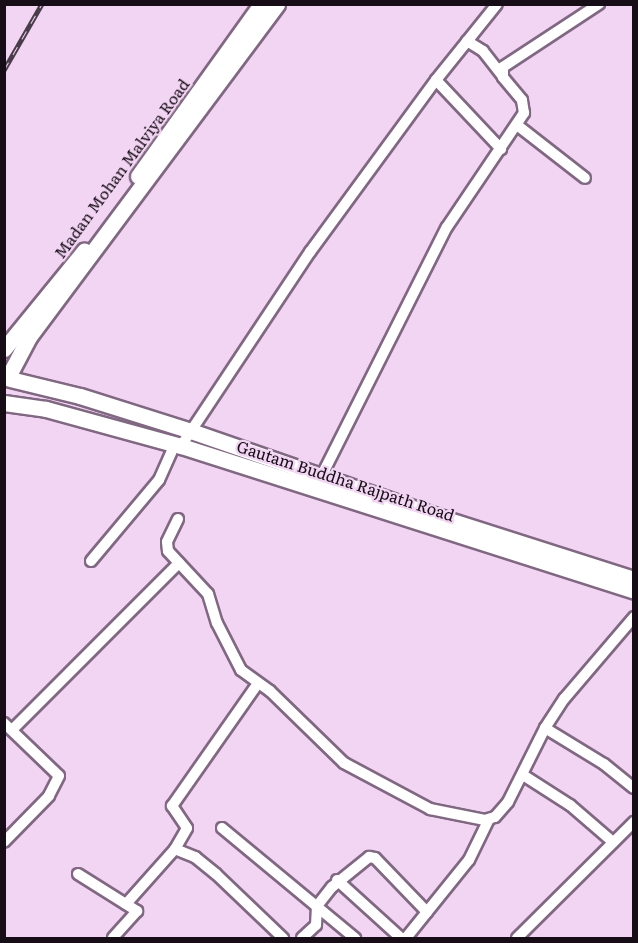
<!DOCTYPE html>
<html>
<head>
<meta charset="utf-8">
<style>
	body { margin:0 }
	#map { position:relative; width:638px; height:943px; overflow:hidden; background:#f2d5f3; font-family:Literata,serif }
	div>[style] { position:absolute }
	.roads { filter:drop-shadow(2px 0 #816882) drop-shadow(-2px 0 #816882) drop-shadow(0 2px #816882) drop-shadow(0 -2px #816882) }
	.minor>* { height:10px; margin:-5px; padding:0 5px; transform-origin:5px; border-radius:5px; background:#fff }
	.highway>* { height:15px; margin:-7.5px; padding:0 7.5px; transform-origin:7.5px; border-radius:7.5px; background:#fff }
	.rail>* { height:5px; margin-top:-2.5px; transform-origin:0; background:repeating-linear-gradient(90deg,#f2d5f3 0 9px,#4b3c4b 0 18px); box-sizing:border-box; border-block:2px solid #4b3c4b }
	span { translate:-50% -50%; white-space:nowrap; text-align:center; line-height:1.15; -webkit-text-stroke:4.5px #f2d5f3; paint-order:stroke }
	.street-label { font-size:16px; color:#170d17 }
	.frame { position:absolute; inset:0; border:6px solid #170d17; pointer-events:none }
</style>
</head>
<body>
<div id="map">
	<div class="roads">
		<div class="minor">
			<i style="left:467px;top:41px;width:19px;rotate:32deg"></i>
			<i style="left:483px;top:51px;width:33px;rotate:52deg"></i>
			<i style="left:436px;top:80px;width:95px;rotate:46.7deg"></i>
			<i style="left:517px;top:125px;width:86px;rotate:37.9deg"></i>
			<i style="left:181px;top:446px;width:233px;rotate:-56.4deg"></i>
			<i style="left:310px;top:252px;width:213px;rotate:-53.8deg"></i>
			<i style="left:436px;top:80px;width:97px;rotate:-51.2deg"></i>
			<i style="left:319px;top:481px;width:284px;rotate:-63.3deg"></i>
			<i style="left:447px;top:227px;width:138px;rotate:-56deg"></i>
			<i style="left:524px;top:113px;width:13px;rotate:-99deg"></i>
			<i style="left:522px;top:100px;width:30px;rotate:-130deg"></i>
			<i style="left:503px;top:77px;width:10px;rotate:-90deg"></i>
			<i style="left:503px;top:67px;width:115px;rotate:-33.3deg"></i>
			<i style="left:178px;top:519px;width:25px;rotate:116deg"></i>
			<i style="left:167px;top:542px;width:9px;rotate:84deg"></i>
			<i style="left:168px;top:551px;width:59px;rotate:47.1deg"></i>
			<i style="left:208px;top:594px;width:30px;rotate:73deg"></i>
			<i style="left:217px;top:623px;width:53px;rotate:62.9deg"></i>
			<i style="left:241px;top:670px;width:36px;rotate:36deg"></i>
			<i style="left:270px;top:691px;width:103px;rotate:44.2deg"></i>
			<i style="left:344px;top:763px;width:98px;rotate:28.1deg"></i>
			<i style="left:430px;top:809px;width:56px;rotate:11.3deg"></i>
			<i style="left:485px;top:820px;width:10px;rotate:-17deg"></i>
			<i style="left:495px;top:817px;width:20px;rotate:-49deg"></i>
			<i style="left:508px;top:802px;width:83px;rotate:-63.4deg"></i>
			<i style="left:545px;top:728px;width:69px;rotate:31.4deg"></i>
			<i style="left:604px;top:764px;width:38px;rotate:39deg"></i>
			<i style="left:91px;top:561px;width:106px;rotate:-50deg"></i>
			<i style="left:159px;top:480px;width:39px;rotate:-66deg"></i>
			<i style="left:4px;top:723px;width:76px;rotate:43.9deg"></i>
			<i style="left:59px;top:776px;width:22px;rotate:117deg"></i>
			<i style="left:49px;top:796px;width:64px;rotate:134.4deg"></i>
			<i style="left:545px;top:728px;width:35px;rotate:-57deg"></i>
			<i style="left:564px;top:699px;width:108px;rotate:-49.5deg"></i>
			<i style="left:12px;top:730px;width:236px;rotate:-45deg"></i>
			<i style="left:523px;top:775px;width:56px;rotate:32.6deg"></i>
			<i style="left:570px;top:805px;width:57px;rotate:40.7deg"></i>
			<i style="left:222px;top:828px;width:173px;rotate:39.6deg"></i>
			<i style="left:175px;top:849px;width:22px;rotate:22deg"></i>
			<i style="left:195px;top:857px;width:27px;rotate:39deg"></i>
			<i style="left:216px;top:874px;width:93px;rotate:43.7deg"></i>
			<i style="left:78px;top:874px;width:70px;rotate:32.1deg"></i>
			<i style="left:137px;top:911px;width:36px;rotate:132deg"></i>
			<i style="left:337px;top:880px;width:86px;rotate:42.2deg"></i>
			<i style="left:126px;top:904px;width:74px;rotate:-48.3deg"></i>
			<i style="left:175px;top:849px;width:24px;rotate:-60deg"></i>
			<i style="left:187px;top:828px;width:27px;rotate:-124deg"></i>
			<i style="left:172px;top:806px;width:150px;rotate:-55deg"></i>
			<i style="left:302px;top:938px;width:19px;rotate:-43deg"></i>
			<i style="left:316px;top:925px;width:19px;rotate:-87deg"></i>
			<i style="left:317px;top:906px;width:24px;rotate:-52deg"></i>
			<i style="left:332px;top:887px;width:48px;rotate:-39deg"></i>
			<i style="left:369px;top:857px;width:6px;rotate:9deg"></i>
			<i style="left:375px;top:858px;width:75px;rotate:46.1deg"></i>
			<i style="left:406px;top:938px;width:100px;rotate:-51.1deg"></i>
			<i style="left:469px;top:860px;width:46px;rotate:-64deg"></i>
			<i style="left:517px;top:938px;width:165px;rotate:-44.8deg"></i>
		</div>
		<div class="highway">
			<i style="left:138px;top:176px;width:211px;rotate:-54.4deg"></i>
			<i style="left:4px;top:349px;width:127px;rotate:-50.8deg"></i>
			<i style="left:9px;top:375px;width:43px;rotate:-62.2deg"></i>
			<i style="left:29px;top:337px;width:415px;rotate:-53.3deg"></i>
			<i style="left:10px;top:379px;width:72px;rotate:13.7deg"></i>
			<i style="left:80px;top:396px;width:116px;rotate:17.5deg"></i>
			<i style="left:191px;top:431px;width:256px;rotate:19.1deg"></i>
			<i style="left:433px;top:515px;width:211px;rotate:17.7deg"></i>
			<i style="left:4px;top:403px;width:42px;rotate:8.1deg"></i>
			<i style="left:46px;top:409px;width:140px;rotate:15.3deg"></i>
			<i style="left:181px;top:446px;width:476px;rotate:17.7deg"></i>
		</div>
	</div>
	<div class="rail">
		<i style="left:4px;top:70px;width:76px;rotate:-60.1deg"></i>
	</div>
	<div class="street-label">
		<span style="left:121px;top:168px;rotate:-54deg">Madan Mohan Malviya Road</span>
		<span style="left:346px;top:480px;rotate:18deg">Gautam Buddha Rajpath Road</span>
	</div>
	<div class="frame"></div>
</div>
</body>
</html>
